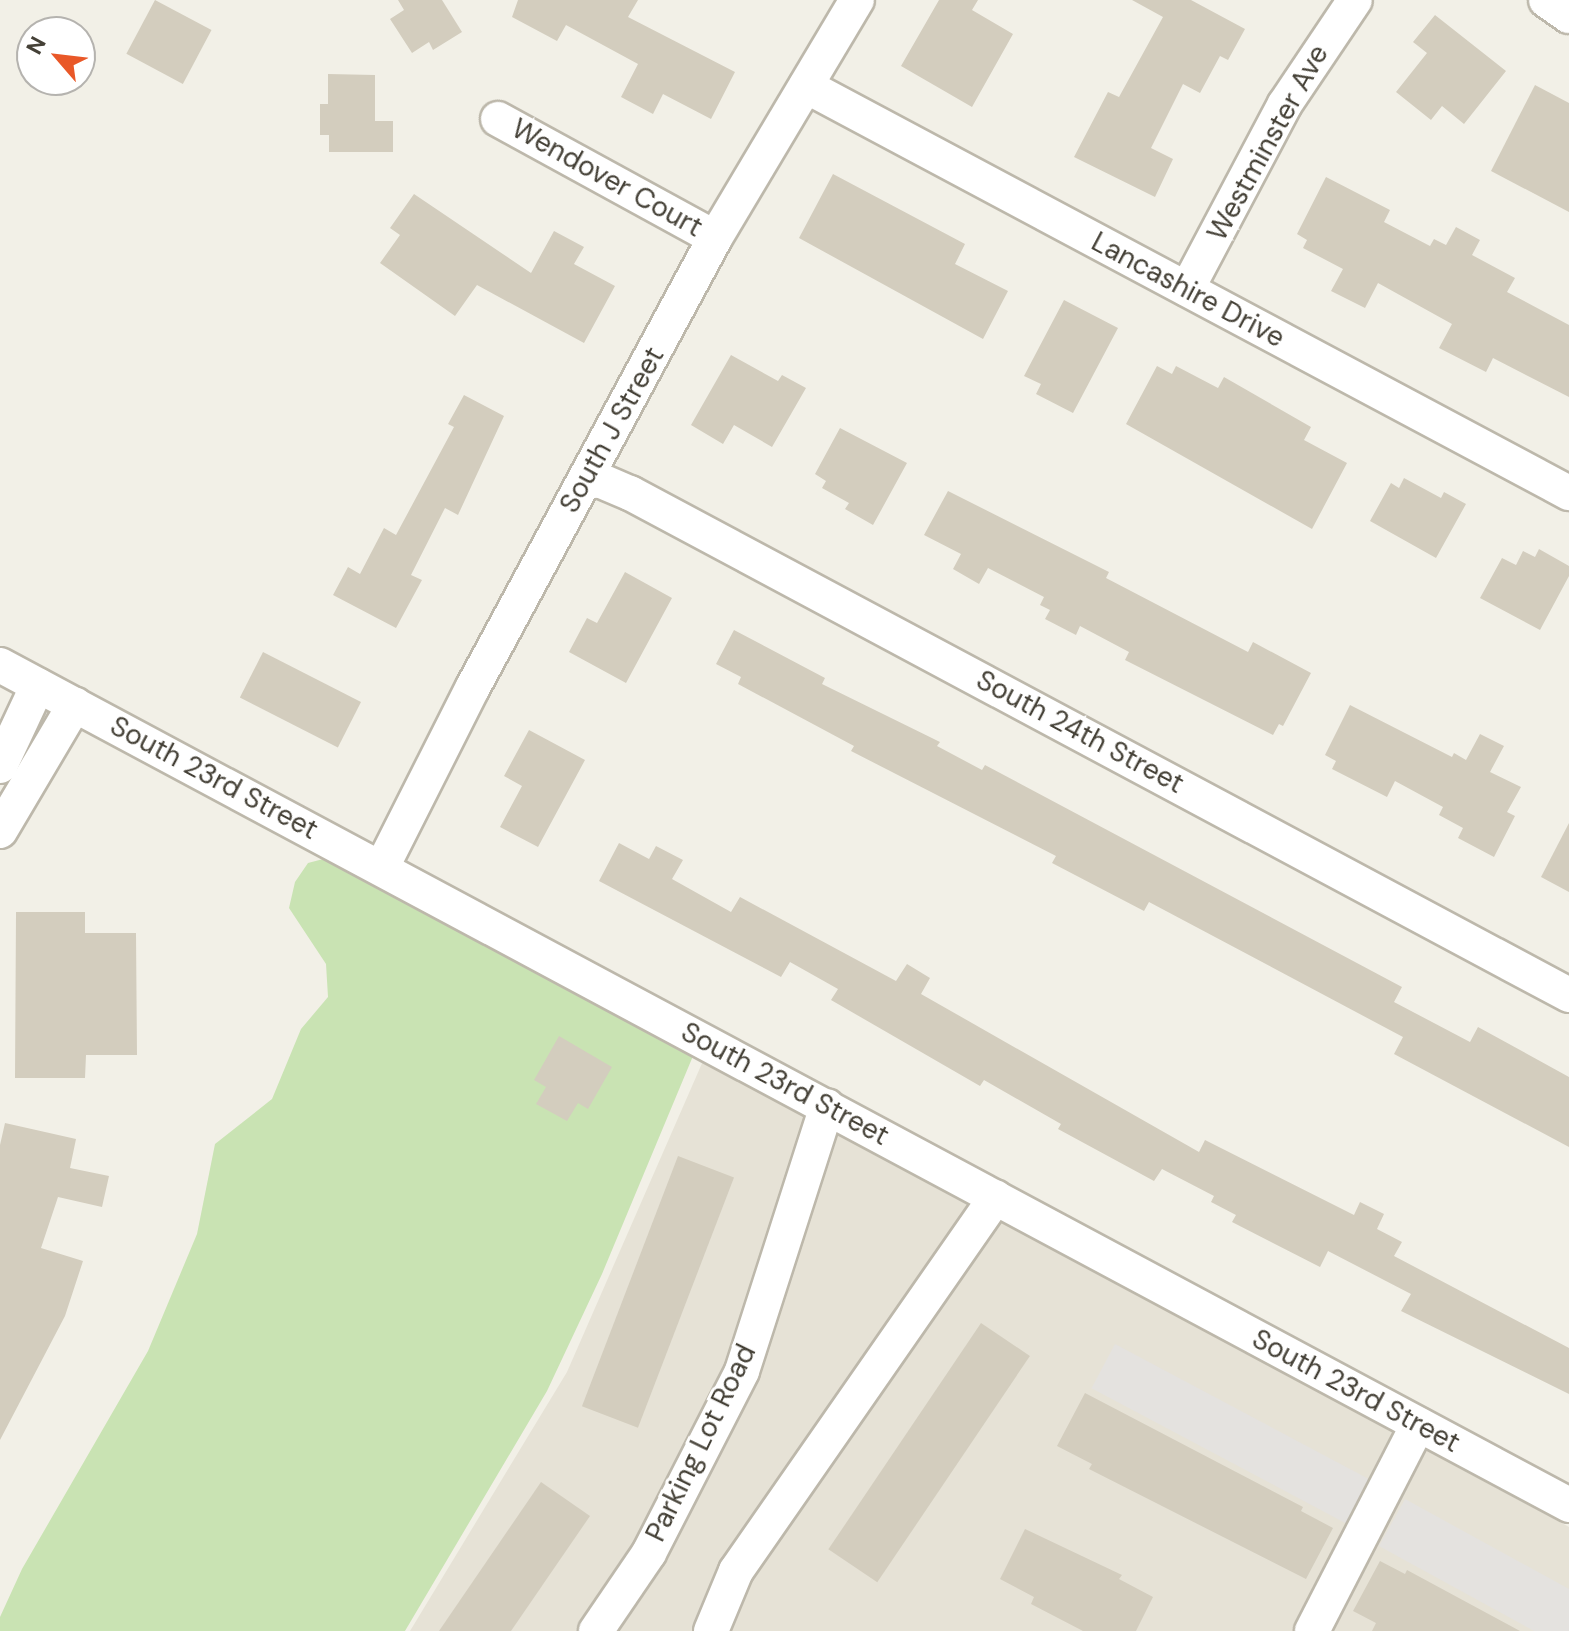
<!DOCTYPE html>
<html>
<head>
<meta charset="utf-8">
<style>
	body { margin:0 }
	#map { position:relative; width:1569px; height:1631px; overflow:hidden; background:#f2f0e7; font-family:"DM Sans",sans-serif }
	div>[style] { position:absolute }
	.residential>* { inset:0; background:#e6e2d6 }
	.green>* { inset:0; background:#c9e3b3 }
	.parking>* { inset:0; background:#e4e2df; transform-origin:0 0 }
	.building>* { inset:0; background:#d3cdbe; transform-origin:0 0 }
	.roads { filter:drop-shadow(2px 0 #bdb8ab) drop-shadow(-2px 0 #bdb8ab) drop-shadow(0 2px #bdb8ab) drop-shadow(0 -2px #bdb8ab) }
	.minor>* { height:34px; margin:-17px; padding:0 17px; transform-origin:17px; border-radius:17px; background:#fff }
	span { translate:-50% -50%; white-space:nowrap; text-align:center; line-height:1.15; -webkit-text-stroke:6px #fff; paint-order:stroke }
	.street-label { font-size:28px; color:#454137 }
	.north { position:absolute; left:16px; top:16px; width:80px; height:80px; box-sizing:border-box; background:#fff; border:2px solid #b5b3af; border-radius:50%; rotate:298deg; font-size:22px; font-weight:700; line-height:32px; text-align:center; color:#454137 }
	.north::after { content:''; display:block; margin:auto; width:28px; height:36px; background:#e95828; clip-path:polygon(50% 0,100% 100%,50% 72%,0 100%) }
</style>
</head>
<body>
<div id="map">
	<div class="residential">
		<i style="clip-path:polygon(703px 1061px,1569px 1527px,1569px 1631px,410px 1631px,567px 1372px)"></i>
	</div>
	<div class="green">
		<i style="clip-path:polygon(327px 858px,693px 1056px,602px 1274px,547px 1391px,405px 1631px,0 1631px,0 1617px,22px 1569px,148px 1351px,197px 1234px,215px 1144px,272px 1099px,301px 1029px,328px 997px,326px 964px,289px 908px,295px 882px,308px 863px)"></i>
	</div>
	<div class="parking">
		<i style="left:1115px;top:1344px;width:290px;height:50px;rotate:28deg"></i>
		<i style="clip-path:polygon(1405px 1499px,1569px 1589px,1569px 1631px,1534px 1631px,1379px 1546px)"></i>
	</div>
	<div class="building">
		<i style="left:155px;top:0;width:64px;height:61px;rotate:28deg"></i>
		<i style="clip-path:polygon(398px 0,442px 0,462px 32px,433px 50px,429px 42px,412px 53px,390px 19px,404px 10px)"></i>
		<i style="clip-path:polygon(518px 0,638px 0,628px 17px,735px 72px,711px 119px,663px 94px,653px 114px,621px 97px,638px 64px,566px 25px,557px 41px,512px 17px)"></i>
		<i style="clip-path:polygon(939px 0,978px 0,972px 10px,1013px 34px,972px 107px,901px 66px)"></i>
		<i style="clip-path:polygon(1132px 0,1191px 0,1245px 29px,1228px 60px,1220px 56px,1200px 93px,1183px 84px,1151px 148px,1173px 159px,1155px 197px,1074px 157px,1108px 92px,1119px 97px,1163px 17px)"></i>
		<i style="clip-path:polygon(1435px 15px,1506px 71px,1464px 124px,1442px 106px,1431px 120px,1396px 92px,1427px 53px,1413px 42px)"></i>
		<i style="clip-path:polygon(328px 74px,375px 75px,375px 121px,393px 121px,393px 152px,329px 152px,329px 135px,320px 135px,320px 104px,328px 104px)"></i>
		<i style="clip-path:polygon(1535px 85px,1569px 103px,1569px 212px,1491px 171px)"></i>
		<i style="clip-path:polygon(833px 174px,965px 244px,955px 264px,1008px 291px,983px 339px,799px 238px)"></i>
		<i style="clip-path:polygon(1326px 177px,1390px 210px,1384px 222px,1430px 246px,1434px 239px,1446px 245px,1456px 227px,1480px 240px,1472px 255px,1515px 278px,1507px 292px,1569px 325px,1569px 397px,1493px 358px,1486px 372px,1439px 348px,1452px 324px,1378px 283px,1365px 308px,1331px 291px,1343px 269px,1303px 248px,1307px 240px,1297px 234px)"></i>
		<i style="clip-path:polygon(414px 194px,531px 273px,554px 231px,584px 247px,574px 264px,615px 286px,584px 343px,477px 285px,455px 316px,380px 263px,400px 235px,390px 228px)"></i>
		<i style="clip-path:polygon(1064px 300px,1118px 328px,1073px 413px,1036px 394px,1041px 384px,1024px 376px)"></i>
		<i style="clip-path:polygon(731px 355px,778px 381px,782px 375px,806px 388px,772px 447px,734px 425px,723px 444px,691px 425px)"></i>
		<i style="clip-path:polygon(1157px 366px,1172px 374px,1176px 366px,1218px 388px,1224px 377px,1311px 427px,1304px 440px,1347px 463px,1312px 529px,1126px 424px)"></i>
		<i style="clip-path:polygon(464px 395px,504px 416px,458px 515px,445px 508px,411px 575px,422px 580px,396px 628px,333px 595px,348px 567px,360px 574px,384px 528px,396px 535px,454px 427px,448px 424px)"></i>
		<i style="clip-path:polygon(840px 428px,907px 463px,873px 525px,845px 509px,849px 503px,822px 488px,826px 481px,815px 474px)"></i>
		<i style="clip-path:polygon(1404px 478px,1441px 498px,1444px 492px,1466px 504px,1436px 558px,1370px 521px,1391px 483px,1399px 488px)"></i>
		<i style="clip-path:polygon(948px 491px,1103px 569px,1109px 572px,1106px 578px,1248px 652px,1253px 642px,1311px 673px,1283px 726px,1279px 724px,1273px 735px,1125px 660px,1129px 652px,1080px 626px,1076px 635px,1045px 619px,1050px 610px,1040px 605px,1044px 597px,988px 568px,979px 584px,953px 569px,961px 554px,924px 535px)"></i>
		<i style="clip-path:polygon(1539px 549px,1569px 566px,1569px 576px,1540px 630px,1480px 598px,1502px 558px,1516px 565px,1523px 551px,1535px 557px)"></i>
		<i style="clip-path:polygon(625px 572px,672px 598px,626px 683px,569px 652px,587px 618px,597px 623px)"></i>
		<i style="clip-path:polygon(734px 630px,825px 678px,822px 684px,940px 742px,937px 746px,982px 770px,985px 765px,1402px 987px,1394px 1002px,1470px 1042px,1478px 1027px,1569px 1077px,1569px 1147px,1394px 1054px,1403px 1037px,1149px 902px,1144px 911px,1052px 863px,1056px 856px,851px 751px,854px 746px,738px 684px,741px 677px,716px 664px)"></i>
		<i style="left:263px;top:652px;width:110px;height:51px;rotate:27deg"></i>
		<i style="clip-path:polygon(1350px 705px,1452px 757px,1454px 753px,1466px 760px,1480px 734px,1504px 746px,1490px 772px,1521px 787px,1507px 812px,1515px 816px,1494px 857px,1458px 838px,1463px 828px,1439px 815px,1443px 807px,1395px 781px,1387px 797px,1332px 769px,1336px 761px,1325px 755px)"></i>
		<i style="clip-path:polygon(529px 730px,585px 760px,538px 847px,500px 827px,522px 786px,504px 776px)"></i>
		<i style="clip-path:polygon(1569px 823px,1569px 892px,1541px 877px)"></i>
		<i style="clip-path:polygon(619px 843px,649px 859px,656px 846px,683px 860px,672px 879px,731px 912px,740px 897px,896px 981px,907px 964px,930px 978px,921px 994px,1199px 1152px,1205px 1140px,1354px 1215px,1360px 1202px,1384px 1214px,1377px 1229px,1402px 1242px,1394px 1256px,1569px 1348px,1569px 1394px,1401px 1311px,1411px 1294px,1328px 1251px,1320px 1267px,1232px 1222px,1236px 1215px,1211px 1202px,1214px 1196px,1162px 1169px,1154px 1181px,1058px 1129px,1061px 1124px,984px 1080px,980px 1086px,831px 1000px,838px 989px,790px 962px,781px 977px,599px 881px)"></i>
		<i style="clip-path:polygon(16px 912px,85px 912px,85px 933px,136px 933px,137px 1055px,86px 1055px,85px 1078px,15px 1078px)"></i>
		<i style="clip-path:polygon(559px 1036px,612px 1067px,588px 1109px,578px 1103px,567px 1121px,536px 1104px,546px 1087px,534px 1080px)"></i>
		<i style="clip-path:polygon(5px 1123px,76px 1139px,70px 1168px,109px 1176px,102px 1207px,58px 1197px,41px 1248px,83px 1261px,65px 1316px,0 1440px,0 1145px)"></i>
		<i style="left:678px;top:1156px;width:60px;height:268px;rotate:21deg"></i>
		<i style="left:981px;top:1323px;width:59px;height:273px;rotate:34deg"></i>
		<i style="clip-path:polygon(1085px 1393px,1303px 1507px,1301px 1511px,1333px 1528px,1306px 1579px,1089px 1469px,1092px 1464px,1057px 1446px)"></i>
		<i style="clip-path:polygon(541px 1482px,590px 1516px,511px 1631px,439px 1631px)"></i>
		<i style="clip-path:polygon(1025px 1529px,1122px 1575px,1119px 1579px,1153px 1597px,1136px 1631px,1083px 1631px,1031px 1604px,1034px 1597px,1000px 1579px)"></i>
		<i style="clip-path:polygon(1380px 1561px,1405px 1574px,1407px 1570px,1520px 1631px,1372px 1631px,1376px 1623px,1353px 1611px)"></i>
	</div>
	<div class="roads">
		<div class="minor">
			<i style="left:1546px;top:0;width:28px;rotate:35deg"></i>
			<i style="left:806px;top:86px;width:865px;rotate:28.08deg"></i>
			<i style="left:498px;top:119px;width:247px;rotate:28.7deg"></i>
			<i style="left:1187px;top:289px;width:209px;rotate:-62.1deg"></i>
			<i style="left:1285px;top:104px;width:125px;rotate:-56.1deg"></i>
			<i style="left:587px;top:482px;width:12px;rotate:-9deg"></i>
			<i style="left:599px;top:480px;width:34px;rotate:23deg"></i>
			<i style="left:630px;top:493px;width:1065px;rotate:28.13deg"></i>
			<i style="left:0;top:665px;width:1780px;rotate:28.16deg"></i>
			<i style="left:0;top:766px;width:89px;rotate:-64.9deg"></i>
			<i style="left:0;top:831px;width:147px;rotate:-59.4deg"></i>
			<i style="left:382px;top:867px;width:202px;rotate:-63.2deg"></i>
			<i style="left:473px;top:687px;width:510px;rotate:-61.68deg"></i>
			<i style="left:715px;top:238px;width:277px;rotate:-59.2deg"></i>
			<i style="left:596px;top:1631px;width:94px;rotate:-55.8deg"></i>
			<i style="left:649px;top:1553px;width:204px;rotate:-62.9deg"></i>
			<i style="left:742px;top:1371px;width:278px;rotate:-72.2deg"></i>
			<i style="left:711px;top:1631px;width:65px;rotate:-67.4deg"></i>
			<i style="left:736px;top:1571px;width:455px;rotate:-55.2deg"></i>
			<i style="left:1312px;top:1631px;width:232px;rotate:-62.8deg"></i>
		</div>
	</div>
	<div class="street-label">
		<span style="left:1268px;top:143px;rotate:-61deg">Westminster Ave</span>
		<span style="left:607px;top:178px;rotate:29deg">Wendover Court</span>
		<span style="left:1188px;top:290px;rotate:28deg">Lancashire Drive</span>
		<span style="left:612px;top:430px;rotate:-61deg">South J Street</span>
		<span style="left:1080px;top:732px;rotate:28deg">South 24th Street</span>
		<span style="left:214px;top:778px;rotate:28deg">South 23rd Street</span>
		<span style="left:785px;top:1084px;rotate:28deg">South 23rd Street</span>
		<span style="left:1356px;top:1391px;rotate:28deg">South 23rd Street</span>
		<span style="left:701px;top:1443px;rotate:-64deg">Parking Lot Road</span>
	</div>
	<div class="north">N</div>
</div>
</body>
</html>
